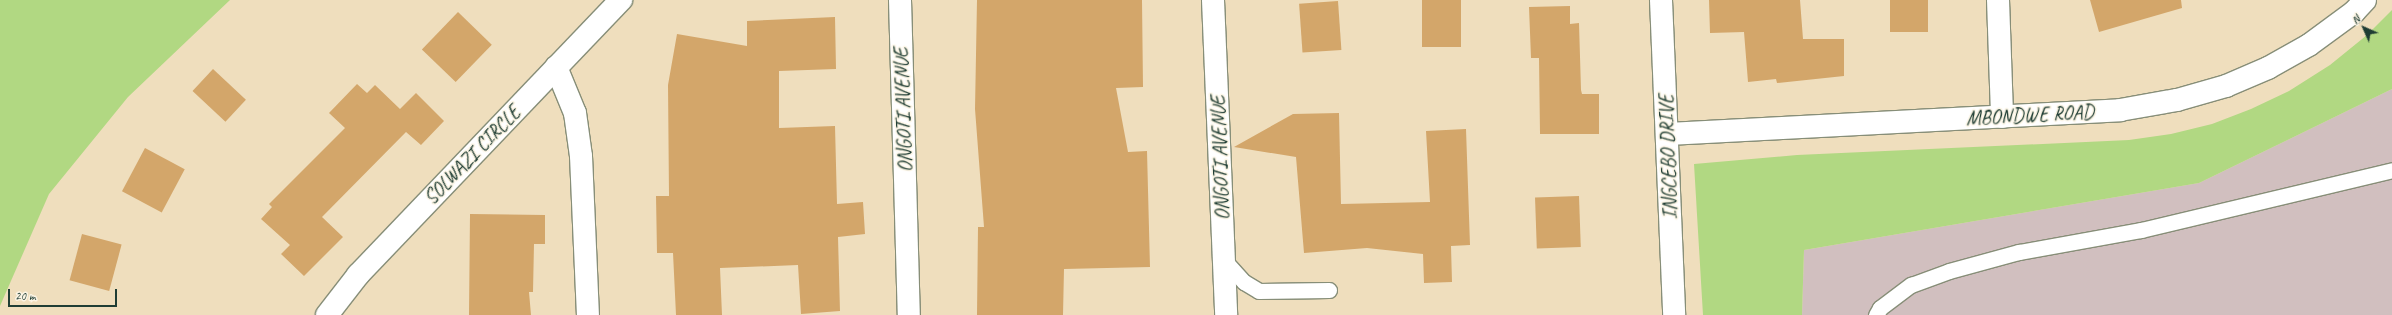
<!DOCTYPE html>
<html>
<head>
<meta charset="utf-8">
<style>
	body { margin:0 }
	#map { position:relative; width:2392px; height:315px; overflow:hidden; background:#efdebd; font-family:Caveat,sans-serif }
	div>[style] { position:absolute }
	.industrial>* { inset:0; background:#d1bfbf }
	.green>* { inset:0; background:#b1d882 }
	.building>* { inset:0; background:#d3a66a; transform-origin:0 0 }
	.roads { filter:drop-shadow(1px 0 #878e78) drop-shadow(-1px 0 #878e78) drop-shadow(0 1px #878e78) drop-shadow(0 -1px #878e78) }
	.service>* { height:15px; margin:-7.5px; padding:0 7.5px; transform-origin:7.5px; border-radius:7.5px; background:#fff }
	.minor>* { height:22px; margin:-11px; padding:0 11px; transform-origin:11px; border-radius:11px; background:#fff }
	.tertiary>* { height:22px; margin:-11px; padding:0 11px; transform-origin:11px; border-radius:11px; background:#fff }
	.secondary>* { height:22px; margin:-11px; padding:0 11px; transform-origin:11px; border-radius:11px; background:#fff }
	span { translate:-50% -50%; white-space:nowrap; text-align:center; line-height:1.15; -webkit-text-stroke:3px #fcf5e5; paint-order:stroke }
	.street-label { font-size:20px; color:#1f3d34 }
	.north { position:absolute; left:2344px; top:8px; width:40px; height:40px; -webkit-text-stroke:3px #fcf5e5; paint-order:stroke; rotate:315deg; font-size:11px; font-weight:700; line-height:16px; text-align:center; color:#1f3d34 }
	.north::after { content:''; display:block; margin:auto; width:14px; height:18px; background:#1f3d34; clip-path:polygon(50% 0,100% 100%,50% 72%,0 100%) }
	.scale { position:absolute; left:8px; top:289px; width:109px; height:18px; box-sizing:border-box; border:2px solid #1f3d34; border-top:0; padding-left:5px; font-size:12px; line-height:14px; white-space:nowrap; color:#1f3d34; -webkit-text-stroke:3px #fcf5e5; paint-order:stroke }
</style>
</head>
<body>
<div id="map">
	<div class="industrial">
		<i style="clip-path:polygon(2392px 89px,2392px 315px,1802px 315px,1804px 250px,2199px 183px)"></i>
	</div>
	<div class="green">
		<i style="clip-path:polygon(0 0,230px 0,128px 97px,49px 194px,0 306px)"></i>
		<i style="clip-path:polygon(2392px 10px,2392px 89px,2199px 183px,1804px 250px,1802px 315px,1703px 315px,1694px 164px,1797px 155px,2129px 140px,2171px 134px,2212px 124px,2251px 109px,2289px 91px,2330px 65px,2367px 35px)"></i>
	</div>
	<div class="building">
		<i style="clip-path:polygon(977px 0,1142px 0,1143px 87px,1116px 88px,1128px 152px,1147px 151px,1150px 267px,1064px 269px,1063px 315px,977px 315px,978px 227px,984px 227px,975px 109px)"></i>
		<i style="left:1422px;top:0;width:39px;height:47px"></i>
		<i style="clip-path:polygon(1709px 0,1800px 0,1803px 39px,1844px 39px,1844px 76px,1777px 83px,1776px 79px,1748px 82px,1744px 32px,1710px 33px)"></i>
		<i style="left:1890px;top:0;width:38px;height:32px"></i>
		<i style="clip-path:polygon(2090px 0,2181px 0,2182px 8px,2099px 32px)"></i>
		<i style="left:1338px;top:1px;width:49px;height:39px;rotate:86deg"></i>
		<i style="clip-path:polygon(1570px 6px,1570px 24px,1579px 23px,1581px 90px,1582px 94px,1599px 94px,1599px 134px,1540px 134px,1539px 58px,1531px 58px,1529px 7px)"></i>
		<i style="left:458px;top:12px;width:47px;height:52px;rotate:44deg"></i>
		<i style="clip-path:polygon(835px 17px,836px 69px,779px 71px,779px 128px,835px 126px,837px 204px,863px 202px,865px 234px,838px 237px,840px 311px,801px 314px,798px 265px,720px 268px,722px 315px,676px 315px,673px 253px,657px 253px,656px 196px,669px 196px,668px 85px,677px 34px,747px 46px,747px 21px)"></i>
		<i style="left:213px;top:69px;width:45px;height:30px;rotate:43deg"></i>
		<i style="clip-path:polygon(357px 84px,367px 93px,375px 85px,400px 109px,416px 93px,444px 121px,421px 145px,406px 132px,322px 217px,343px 237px,304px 276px,281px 254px,290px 245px,261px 219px,272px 207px,269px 204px,345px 128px,329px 113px)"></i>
		<i style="clip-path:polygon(1339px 113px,1341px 204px,1430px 202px,1426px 131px,1466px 129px,1470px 245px,1451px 246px,1452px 282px,1424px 283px,1423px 254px,1367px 248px,1304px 253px,1296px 157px,1234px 147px,1293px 114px)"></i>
		<i style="left:145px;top:148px;width:45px;height:49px;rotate:28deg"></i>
		<i style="left:1579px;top:196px;width:51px;height:44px;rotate:88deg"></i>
		<i style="clip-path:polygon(470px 214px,545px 215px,545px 244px,534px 244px,533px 292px,529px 292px,531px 315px,469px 315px)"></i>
		<i style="left:82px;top:234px;width:41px;height:48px;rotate:15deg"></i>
	</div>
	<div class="roads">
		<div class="service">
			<i style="left:1224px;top:260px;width:30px;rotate:48deg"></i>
			<i style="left:1244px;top:282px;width:17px;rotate:31deg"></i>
			<i style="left:1259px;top:291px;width:70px;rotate:-0.8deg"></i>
			<i style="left:1876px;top:315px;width:8px;rotate:-60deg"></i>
			<i style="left:1880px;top:308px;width:39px;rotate:-37deg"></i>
			<i style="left:1911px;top:285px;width:40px;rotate:-20.2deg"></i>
			<i style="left:1949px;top:271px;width:73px;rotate:-15.2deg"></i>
			<i style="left:2019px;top:252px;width:124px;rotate:-10.2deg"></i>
			<i style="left:2141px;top:230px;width:258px;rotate:-13.4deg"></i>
		</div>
		<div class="minor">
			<i style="left:900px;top:0;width:315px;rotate:88.4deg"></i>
			<i style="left:1213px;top:0;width:315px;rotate:87.6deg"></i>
			<i style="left:1998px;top:0;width:117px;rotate:88deg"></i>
			<i style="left:556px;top:67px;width:50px;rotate:67.6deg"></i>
			<i style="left:575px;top:113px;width:43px;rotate:82.1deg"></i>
			<i style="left:581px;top:156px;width:159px;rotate:87.5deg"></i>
			<i style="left:327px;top:315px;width:51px;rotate:-52.2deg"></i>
			<i style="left:358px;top:275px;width:381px;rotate:-46.3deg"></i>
		</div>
		<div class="tertiary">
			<i style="left:1668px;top:134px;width:453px;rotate:-3deg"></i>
			<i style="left:2120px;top:110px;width:58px;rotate:-10deg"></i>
			<i style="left:2177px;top:100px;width:51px;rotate:-15.9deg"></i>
			<i style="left:2226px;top:86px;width:46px;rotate:-23.2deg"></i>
			<i style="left:2268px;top:68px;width:47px;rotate:-29.3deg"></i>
			<i style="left:2309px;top:45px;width:56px;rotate:-36.3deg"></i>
			<i style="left:2354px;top:12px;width:16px;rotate:-47deg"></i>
		</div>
		<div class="secondary">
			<i style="left:1661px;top:0;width:315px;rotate:87.6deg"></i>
		</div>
	</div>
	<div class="street-label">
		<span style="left:903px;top:110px;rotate:-92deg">ONGOTI AVENUE</span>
		<span style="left:2030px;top:115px;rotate:-3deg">MBONDWE ROAD</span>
		<span style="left:472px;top:155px;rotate:-46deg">SOLWAZI CIRCLE</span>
		<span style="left:1668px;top:157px;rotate:-92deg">INGCEBO DRIVE</span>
		<span style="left:1220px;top:158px;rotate:-92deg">ONGOTI AVENUE</span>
	</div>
	<div class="north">N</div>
	<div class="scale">20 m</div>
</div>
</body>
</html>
